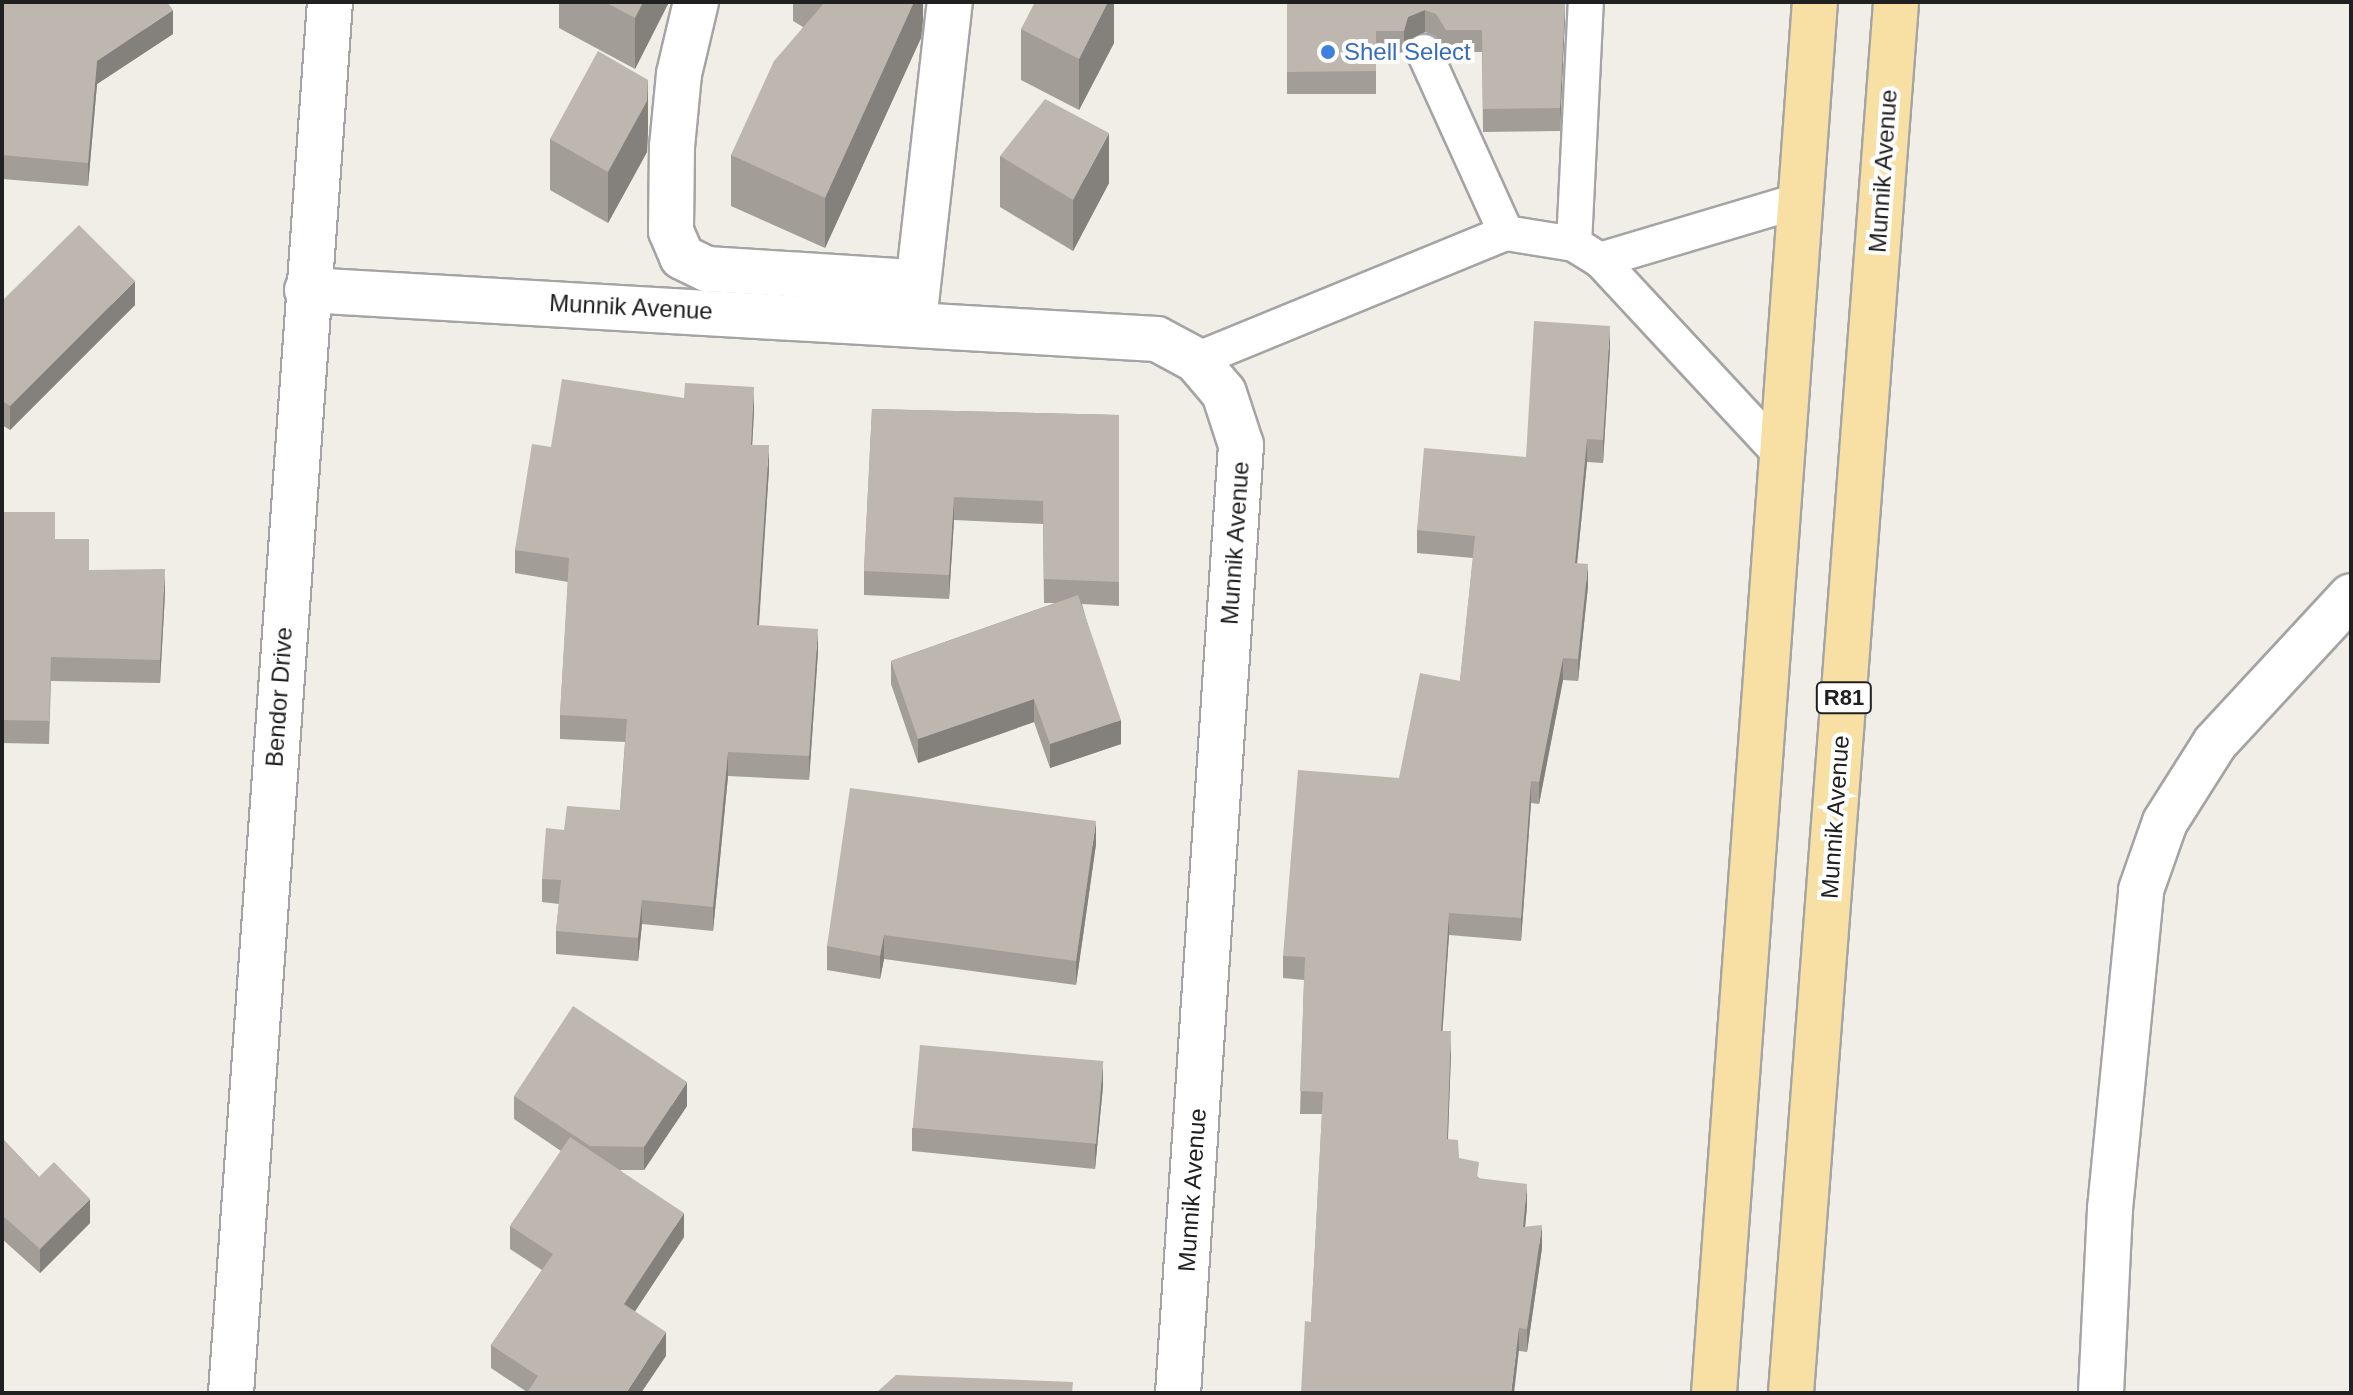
<!DOCTYPE html>
<html>
<head>
<meta charset="utf-8">
<style>
	body { margin:0 }
	#map { position:relative; width:2353px; height:1395px; overflow:hidden; background:#f0eee7; font-family:Arial,sans-serif }
	div>[style] { position:absolute }
	.roads { filter:drop-shadow(2px 0 #a4a4a4) drop-shadow(-2px 0 #a4a4a4) drop-shadow(0 2px #a4a4a4) drop-shadow(0 -2px #a4a4a4) }
	.service>* { height:34px; margin:-17px; padding:0 17px; transform-origin:17px; border-radius:17px; background:#fff }
	.minor>* { height:44px; margin:-22px; padding:0 22px; transform-origin:22px; border-radius:22px; background:#fff }
	.primary>* { height:44px; margin:-22px; padding:0 22px; transform-origin:22px; border-radius:22px; background:#f8dfa3 }
	.wall>* { inset:0; background:#a39d97 }
	.shaded-wall>* { inset:0; background:#84807b }
	.building>* { inset:0; background:#bdb7b0; transform-origin:0 0 }
	.dots>* { width:22px; height:22px; translate:-50% -50%; box-sizing:border-box; border:4px solid #fff; border-radius:50% }
	span { translate:-50% -50%; white-space:nowrap; text-align:center; line-height:1.15; -webkit-text-stroke:8px #fff; paint-order:stroke }
	.shield-label span { padding:2px 6px; background:#fff; border:2px solid; border-radius:6px; -webkit-text-stroke-width:0 }
	.shield-label { font-size:22px; color:#202020; font-weight:700 }
	.shop-label { font-size:24px; color:#366cbe }
	.left { translate:0 -50%; text-align:left }
	.street-label { font-size:24px; color:#202020 }
	.frame { position:absolute; inset:0; border:4px solid #202020; pointer-events:none }
</style>
</head>
<body>
<div id="map">
	<div class="roads">
		<div class="service">
			<i style="left:1424px;top:52px;width:199px;rotate:65.6deg"></i>
			<i style="left:1574px;top:244px;width:242px;rotate:-87.2deg"></i>
			<i style="left:1600px;top:260px;width:210px;rotate:-16.6deg"></i>
			<i style="left:1196px;top:360px;width:335px;rotate:-22.3deg"></i>
			<i style="left:1506px;top:233px;width:69px;rotate:9.2deg"></i>
			<i style="left:1574px;top:244px;width:31px;rotate:32deg"></i>
			<i style="left:1600px;top:260px;width:267px;rotate:47.1deg"></i>
		</div>
		<div class="minor">
			<i style="left:696px;top:2px;width:74px;rotate:103.3deg"></i>
			<i style="left:679px;top:74px;width:73px;rotate:95.5deg"></i>
			<i style="left:672px;top:147px;width:84px;rotate:90.7deg"></i>
			<i style="left:671px;top:231px;width:28px;rotate:67deg"></i>
			<i style="left:682px;top:257px;width:28px;rotate:26deg"></i>
			<i style="left:707px;top:269px;width:209px;rotate:3.6deg"></i>
			<i style="left:307px;top:290px;width:851px;rotate:3.3deg"></i>
			<i style="left:1157px;top:339px;width:44px;rotate:28.3deg"></i>
			<i style="left:1196px;top:360px;width:43px;rotate:49.7deg"></i>
			<i style="left:1224px;top:393px;width:55px;rotate:71.9deg"></i>
			<i style="left:1241px;top:445px;width:950px;rotate:93.8deg"></i>
			<i style="left:915px;top:312px;width:312px;rotate:-83.6deg"></i>
			<i style="left:231px;top:1393px;width:1395px;rotate:-85.93deg"></i>
			<i style="left:2101px;top:1393px;width:184px;rotate:-87.2deg"></i>
			<i style="left:2110px;top:1209px;width:321px;rotate:-84.4deg"></i>
			<i style="left:2141px;top:890px;width:72px;rotate:-70.6deg"></i>
			<i style="left:2165px;top:822px;width:93px;rotate:-57.7deg"></i>
			<i style="left:2215px;top:743px;width:200px;rotate:-47.2deg"></i>
		</div>
		<div class="primary">
			<i style="left:1714px;top:1393px;width:1395px;rotate:-85.85deg"></i>
			<i style="left:1791px;top:1393px;width:1395px;rotate:-85.68deg"></i>
		</div>
	</div>
	<div class="wall">
		<i style="clip-path:polygon(2px 2px,173px 34px,97px 84px,88px 186px,2px 179px)"></i>
		<i style="clip-path:polygon(559px 2px,669px 2px,635px 69px,559px 28px)"></i>
		<i style="clip-path:polygon(793px 2px,923px 2px,923px 20px,921px 38px,825px 248px,731px 206px,731px 155px,803px 27px,793px 21px)"></i>
		<i style="clip-path:polygon(1114px 2px,1114px 43px,1079px 110px,1021px 80px,1021px 29px)"></i>
		<i style="clip-path:polygon(1287px 2px,1565px 2px,1560px 131px,1483px 132px,1482px 52px,1446px 52px,1436px 36px,1425px 32px,1408px 40px,1404px 53px,1376px 54px,1376px 94px,1287px 94px)"></i>
		<i style="clip-path:polygon(648px 131px,647px 152px,608px 223px,550px 190px,550px 139px)"></i>
		<i style="clip-path:polygon(1000px 156px,1109px 183px,1073px 251px,1000px 207px)"></i>
		<i style="clip-path:polygon(2px 301px,135px 305px,10px 430px,2px 425px)"></i>
		<i style="clip-path:polygon(1610px 348px,1603px 463px,1587px 462px,1577px 563px,1588px 586px,1578px 681px,1563px 680px,1539px 804px,1531px 803px,1521px 941px,1449px 935px,1442px 1031px,1451px 1053px,1448px 1139px,1459px 1158px,1479px 1178px,1527px 1206px,1525px 1227px,1542px 1248px,1527px 1352px,1311px 1322px,1322px 1114px,1300px 1114px,1304px 980px,1283px 978px,1283px 956px,1399px 778px,1460px 681px,1473px 558px,1417px 553px,1417px 530px,1526px 457px)"></i>
		<i style="clip-path:polygon(872px 409px,1119px 415px,1119px 606px,1082px 604px,1121px 744px,1050px 768px,1034px 722px,918px 763px,891px 684px,891px 661px,1055px 603px,1044px 603px,1043px 524px,954px 520px,949px 599px,864px 595px,864px 571px)"></i>
		<i style="clip-path:polygon(754px 411px,752px 445px,769px 469px,759px 626px,818px 652px,809px 780px,728px 776px,713px 931px,642px 924px,638px 961px,556px 954px,556px 931px,559px 904px,542px 902px,542px 879px,564px 830px,620px 810px,625px 742px,560px 739px,560px 715px,568px 582px,515px 573px,515px 550px,551px 447px)"></i>
		<i style="clip-path:polygon(2px 512px,55px 539px,89px 570px,165px 593px,160px 683px,51px 681px,49px 744px,2px 743px)"></i>
		<i style="clip-path:polygon(1096px 844px,1076px 985px,884px 959px,880px 979px,827px 970px,827px 946px)"></i>
		<i style="clip-path:polygon(1103px 1086px,1095px 1169px,912px 1151px,912px 1128px)"></i>
		<i style="clip-path:polygon(514px 1096px,687px 1106px,644px 1170px,620px 1170px,684px 1237px,635px 1311px,666px 1356px,527px 1392px,491px 1368px,491px 1345px,542px 1270px,510px 1249px,510px 1226px,561px 1151px,514px 1119px)"></i>
		<i style="clip-path:polygon(2px 1138px,39px 1177px,90px 1223px,40px 1273px,2px 1239px)"></i>
	</div>
	<div class="shaded-wall">
		<i style="clip-path:polygon(643px 2px,669px 2px,635px 69px,635px 18px)"></i>
		<i style="clip-path:polygon(914px 2px,923px 2px,923px 20px,921px 38px,825px 248px,825px 198px)"></i>
		<i style="clip-path:polygon(1108px 2px,1114px 2px,1114px 43px,1079px 110px,1079px 59px)"></i>
		<i style="clip-path:polygon(1565px 2px,1565px 20px,1560px 131px,1560px 108px)"></i>
		<i style="clip-path:polygon(173px 10px,173px 34px,97px 84px,88px 186px,88px 163px,97px 61px)"></i>
		<i style="clip-path:polygon(1425px 10px,1425px 32px,1408px 40px,1404px 53px,1404px 31px,1408px 17px)"></i>
		<i style="clip-path:polygon(648px 80px,648px 131px,647px 152px,608px 223px,608px 172px)"></i>
		<i style="clip-path:polygon(1109px 133px,1109px 183px,1073px 251px,1073px 200px)"></i>
		<i style="clip-path:polygon(135px 281px,135px 305px,10px 430px,10px 406px)"></i>
		<i style="clip-path:polygon(1610px 326px,1610px 348px,1603px 463px,1603px 440px)"></i>
		<i style="clip-path:polygon(754px 387px,754px 411px,751px 468px,751px 445px)"></i>
		<i style="clip-path:polygon(1587px 439px,1587px 462px,1575px 585px,1575px 563px)"></i>
		<i style="clip-path:polygon(769px 445px,769px 469px,757px 649px,757px 625px)"></i>
		<i style="clip-path:polygon(954px 497px,954px 520px,949px 599px,949px 575px)"></i>
		<i style="clip-path:polygon(1588px 564px,1588px 586px,1578px 681px,1578px 659px)"></i>
		<i style="clip-path:polygon(165px 569px,165px 593px,160px 683px,160px 660px)"></i>
		<i style="clip-path:polygon(818px 629px,818px 652px,809px 780px,809px 756px)"></i>
		<i style="clip-path:polygon(1563px 658px,1563px 680px,1539px 804px,1539px 782px)"></i>
		<i style="clip-path:polygon(1034px 699px,1034px 722px,918px 763px,918px 739px)"></i>
		<i style="clip-path:polygon(1121px 720px,1121px 744px,1050px 768px,1050px 744px)"></i>
		<i style="clip-path:polygon(728px 752px,728px 776px,713px 931px,713px 907px)"></i>
		<i style="clip-path:polygon(1531px 781px,1531px 803px,1521px 941px,1521px 918px)"></i>
		<i style="clip-path:polygon(1096px 821px,1096px 844px,1076px 985px,1076px 961px)"></i>
		<i style="clip-path:polygon(642px 900px,642px 924px,638px 961px,638px 938px)"></i>
		<i style="clip-path:polygon(1449px 913px,1449px 935px,1441px 1053px,1441px 1031px)"></i>
		<i style="clip-path:polygon(884px 935px,884px 959px,880px 979px,880px 956px)"></i>
		<i style="clip-path:polygon(1451px 1031px,1451px 1053px,1447px 1161px,1447px 1139px)"></i>
		<i style="clip-path:polygon(1103px 1062px,1103px 1086px,1095px 1169px,1095px 1146px)"></i>
		<i style="clip-path:polygon(687px 1082px,687px 1106px,644px 1170px,644px 1147px)"></i>
		<i style="clip-path:polygon(1527px 1184px,1527px 1206px,1523px 1249px,1523px 1227px)"></i>
		<i style="clip-path:polygon(90px 1199px,90px 1223px,40px 1273px,40px 1249px)"></i>
		<i style="clip-path:polygon(684px 1213px,684px 1237px,624px 1328px,624px 1304px)"></i>
		<i style="clip-path:polygon(1542px 1225px,1542px 1248px,1527px 1352px,1527px 1329px)"></i>
		<i style="clip-path:polygon(1519px 1328px,1519px 1350px,1514px 1393px,1511px 1393px)"></i>
		<i style="clip-path:polygon(666px 1332px,666px 1356px,641px 1393px,626px 1393px)"></i>
	</div>
	<div class="building">
		<i style="clip-path:polygon(2px 2px,167px 2px,173px 10px,97px 61px,88px 163px,2px 155px)"></i>
		<i style="clip-path:polygon(605px 2px,643px 2px,635px 18px)"></i>
		<i style="clip-path:polygon(825px 2px,914px 2px,825px 198px,731px 155px,774px 61px)"></i>
		<i style="clip-path:polygon(1035px 2px,1108px 2px,1079px 59px,1021px 29px)"></i>
		<i style="clip-path:polygon(1287px 2px,1565px 2px,1560px 108px,1483px 109px,1482px 30px,1446px 30px,1436px 14px,1425px 10px,1408px 17px,1404px 31px,1376px 31px,1376px 71px,1287px 72px)"></i>
		<i style="clip-path:polygon(598px 51px,648px 80px,647px 101px,608px 172px,550px 139px)"></i>
		<i style="clip-path:polygon(1045px 99px,1109px 133px,1073px 200px,1000px 156px)"></i>
		<i style="clip-path:polygon(79px 225px,135px 281px,10px 406px,2px 401px,2px 301px)"></i>
		<i style="clip-path:polygon(1534px 321px,1610px 326px,1603px 440px,1587px 439px,1575px 563px,1588px 564px,1578px 659px,1563px 658px,1539px 782px,1531px 781px,1521px 918px,1449px 913px,1441px 1031px,1451px 1031px,1447px 1139px,1458px 1140px,1459px 1158px,1479px 1162px,1477px 1178px,1527px 1184px,1523px 1227px,1542px 1225px,1527px 1329px,1519px 1328px,1511px 1393px,1301px 1393px,1305px 1321px,1311px 1322px,1323px 1092px,1300px 1091px,1305px 957px,1283px 956px,1298px 770px,1399px 778px,1420px 673px,1460px 681px,1475px 536px,1417px 530px,1424px 448px,1526px 457px)"></i>
		<i style="clip-path:polygon(562px 379px,684px 398px,685px 383px,754px 387px,751px 445px,769px 445px,757px 625px,818px 629px,809px 756px,728px 752px,713px 907px,642px 900px,638px 938px,556px 931px,561px 880px,542px 879px,546px 828px,564px 830px,567px 806px,620px 810px,627px 719px,560px 715px,569px 558px,515px 550px,532px 444px,551px 447px)"></i>
		<i style="clip-path:polygon(872px 409px,1119px 415px,1119px 582px,1044px 579px,1043px 501px,954px 497px,949px 575px,864px 571px)"></i>
		<i style="clip-path:polygon(2px 512px,55px 512px,55px 539px,89px 539px,89px 570px,165px 569px,160px 660px,51px 657px,49px 721px,2px 720px)"></i>
		<i style="clip-path:polygon(1078px 595px,1121px 720px,1050px 744px,1034px 699px,918px 739px,891px 661px)"></i>
		<i style="clip-path:polygon(850px 788px,1096px 821px,1076px 961px,884px 935px,880px 956px,827px 946px)"></i>
		<i style="clip-path:polygon(573px 1006px,687px 1082px,644px 1147px,590px 1146px,514px 1096px)"></i>
		<i style="left:920px;top:1045px;width:184px;height:83px;rotate:5deg"></i>
		<i style="clip-path:polygon(570px 1137px,684px 1213px,624px 1304px,666px 1332px,626px 1393px,527px 1393px,538px 1376px,491px 1345px,553px 1254px,510px 1226px)"></i>
		<i style="clip-path:polygon(2px 1138px,39px 1177px,54px 1162px,90px 1199px,40px 1249px,2px 1215px)"></i>
		<i style="clip-path:polygon(896px 1375px,1073px 1382px,1072px 1393px,876px 1393px)"></i>
	</div>
	<div class="dots">
		<i style="left:1328px;top:52px;background:#3f7fe0"></i>
	</div>
	<div class="shield-label">
		<span style="left:1844px;top:698px">R81</span>
	</div>
	<div class="shop-label">
		<span class="left" style="left:1344px;top:52px">Shell Select</span>
	</div>
	<div class="street-label">
		<span style="left:1883px;top:171px;rotate:-86deg">Munnik Avenue</span>
		<span style="left:631px;top:307px;rotate:3deg">Munnik Avenue</span>
		<span style="left:1235px;top:543px;rotate:-86deg">Munnik Avenue</span>
		<span style="left:279px;top:697px;rotate:-86deg">Bendor Drive</span>
		<span style="left:1835px;top:817px;rotate:-86deg">Munnik Avenue</span>
		<span style="left:1192px;top:1190px;rotate:-86deg">Munnik Avenue</span>
	</div>
	<div class="frame"></div>
</div>
</body>
</html>
